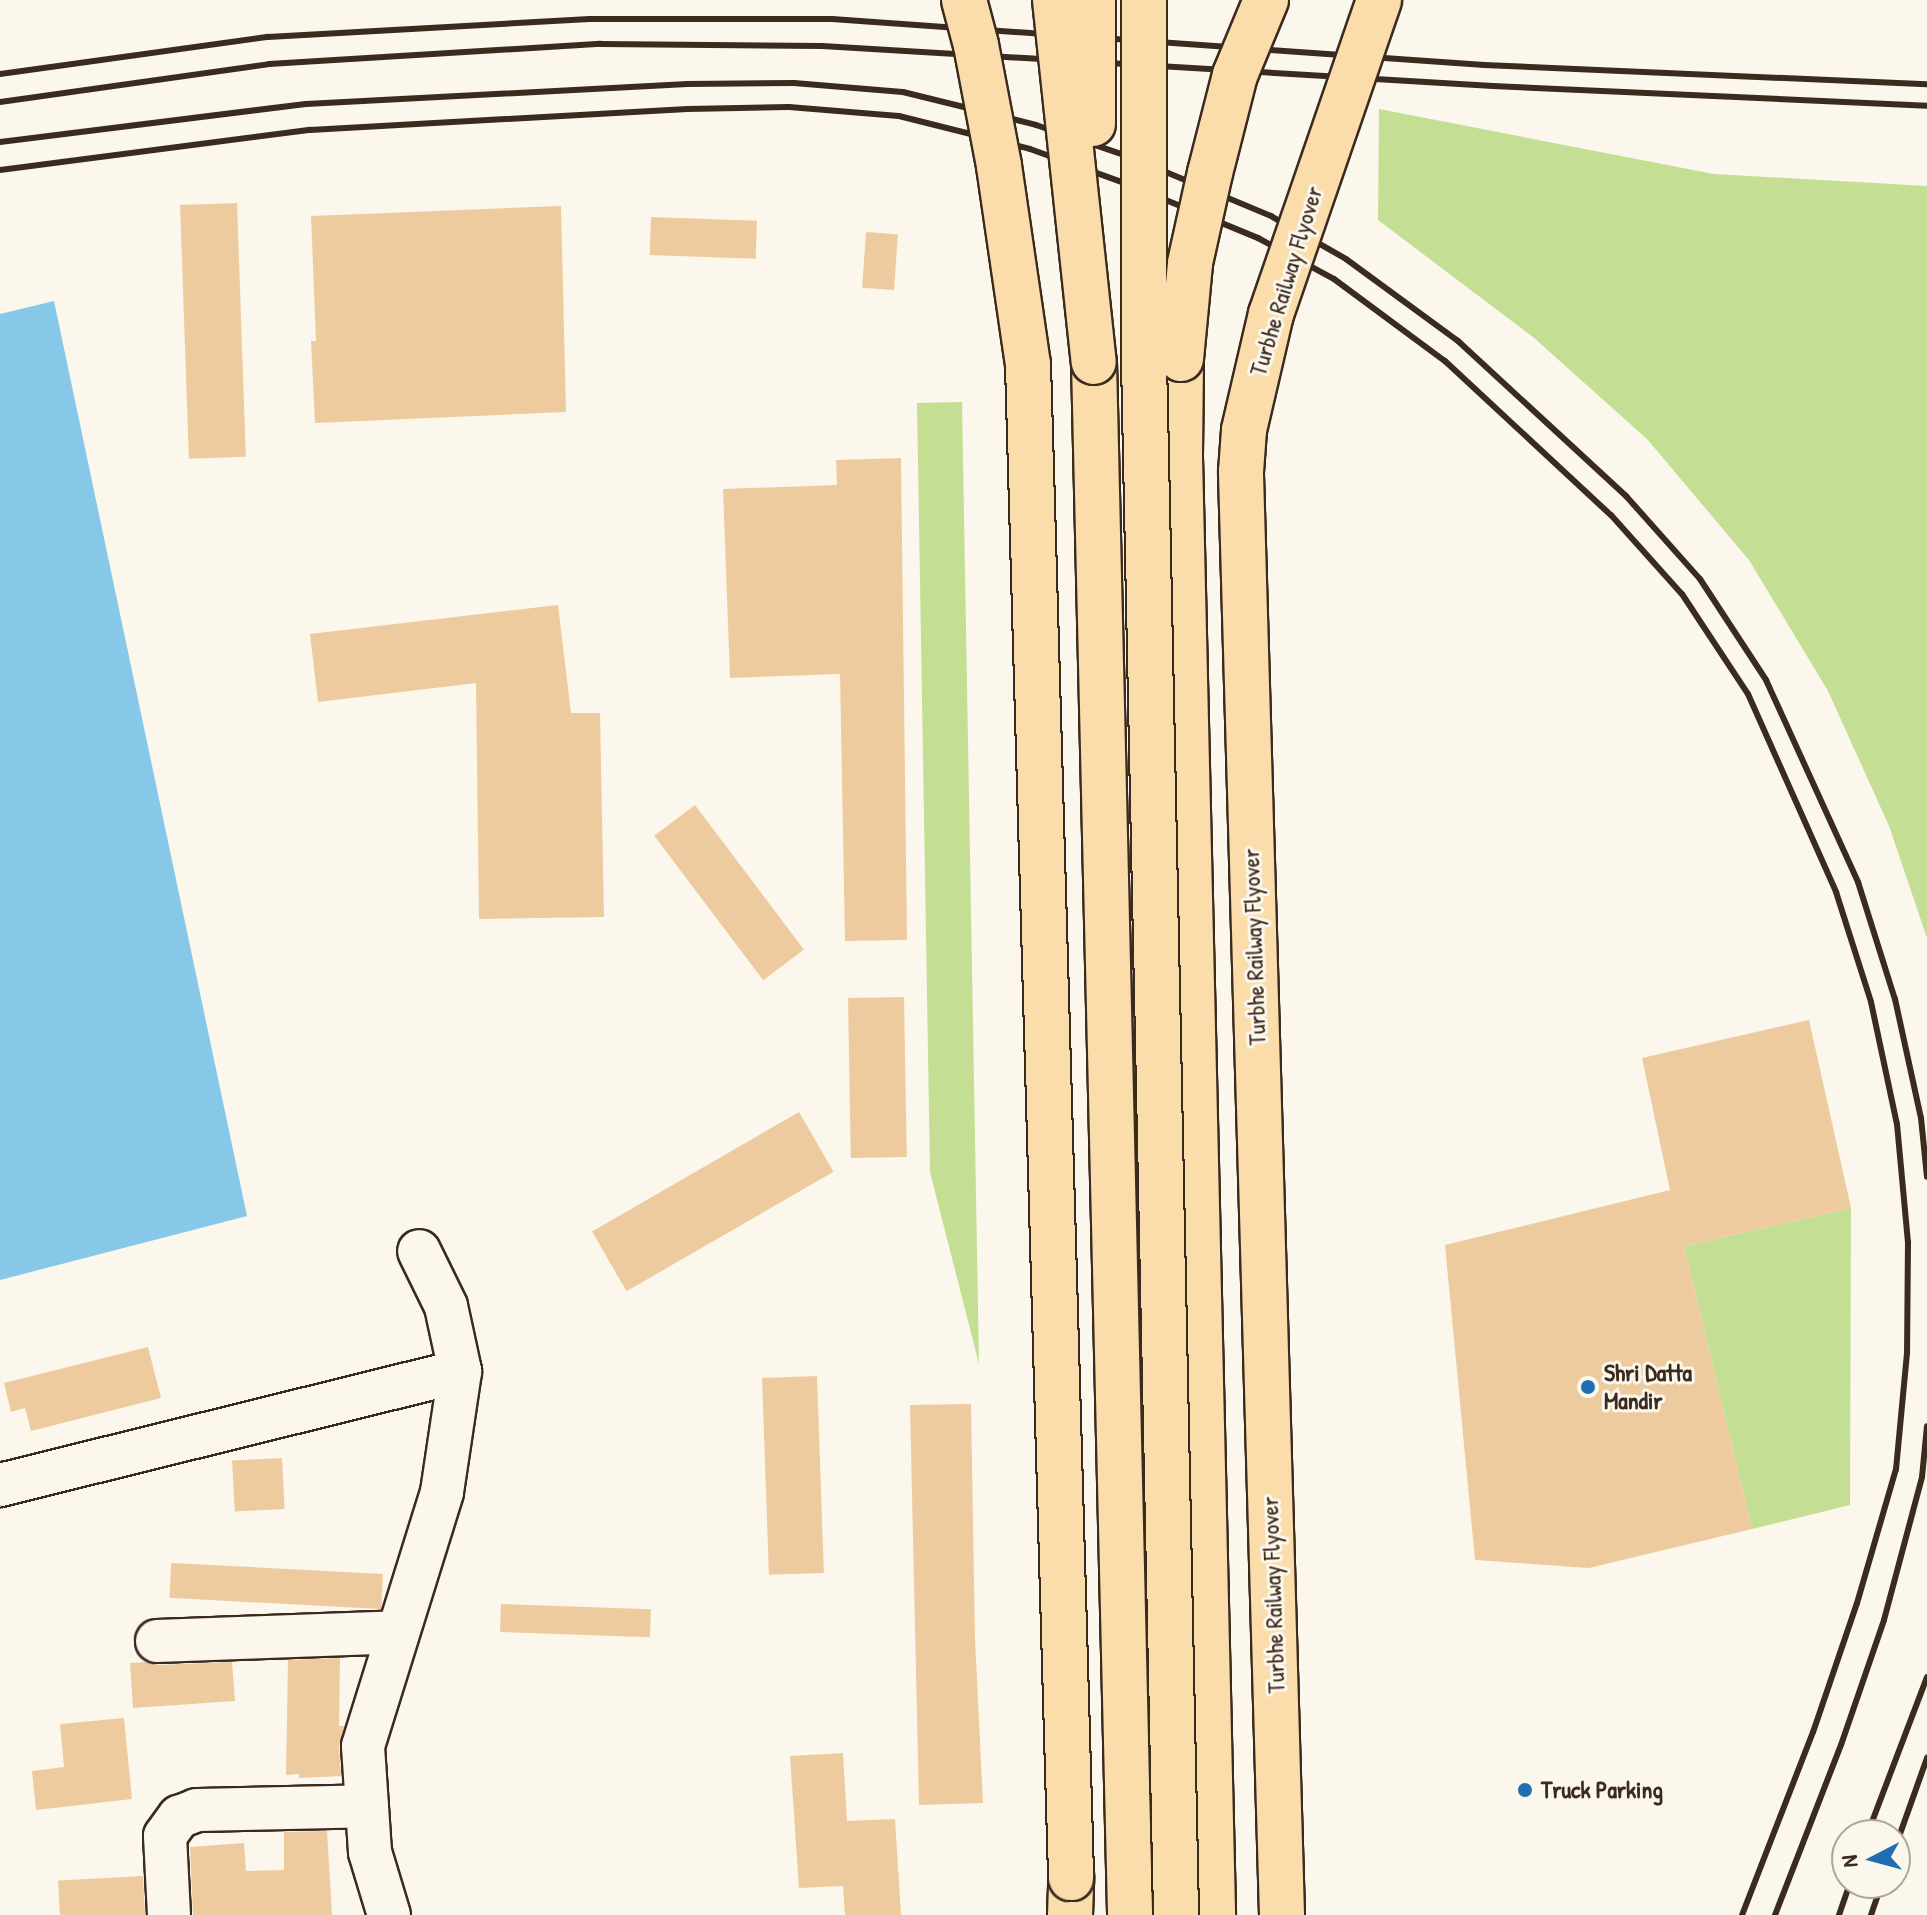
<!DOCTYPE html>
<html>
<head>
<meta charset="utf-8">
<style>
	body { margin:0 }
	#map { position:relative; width:1927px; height:1915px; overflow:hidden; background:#fbf7ec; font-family:"Patrick Hand",sans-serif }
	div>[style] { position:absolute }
	.green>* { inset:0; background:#c4de94 }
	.water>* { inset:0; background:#87c8e8 }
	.building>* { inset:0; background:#eecb9f; transform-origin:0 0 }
	.roads { filter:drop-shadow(2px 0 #3b2a1e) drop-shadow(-2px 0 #3b2a1e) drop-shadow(0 2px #3b2a1e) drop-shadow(0 -2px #3b2a1e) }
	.minor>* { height:42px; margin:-21px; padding:0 21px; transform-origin:21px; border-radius:21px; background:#fbf7ec }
	.primary>* { height:44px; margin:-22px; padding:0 22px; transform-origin:22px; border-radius:22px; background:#fbddab }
	.motorway>* { height:44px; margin:-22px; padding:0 22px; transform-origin:22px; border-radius:22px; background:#fbddab }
	.rail>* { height:6px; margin:-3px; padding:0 3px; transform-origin:3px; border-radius:3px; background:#3b2a1e }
	.bridges { filter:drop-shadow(2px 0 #3b2a1e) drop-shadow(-2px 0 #3b2a1e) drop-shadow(0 2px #3b2a1e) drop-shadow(0 -2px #3b2a1e) }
	.primary-bridge>* { height:44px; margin:-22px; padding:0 22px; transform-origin:22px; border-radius:22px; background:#fbddab }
	.motorway-bridge>* { height:44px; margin:-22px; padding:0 22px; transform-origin:22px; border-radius:22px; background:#fbddab }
	.dots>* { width:22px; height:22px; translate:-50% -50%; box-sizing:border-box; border:4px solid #fbf7ec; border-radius:50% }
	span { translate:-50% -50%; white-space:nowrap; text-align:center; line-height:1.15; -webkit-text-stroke:6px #fbf7ec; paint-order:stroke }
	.street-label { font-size:24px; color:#3b2a1e }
	.poi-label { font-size:24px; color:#3b2a1e; font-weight:700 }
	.left { translate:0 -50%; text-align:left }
	.north { position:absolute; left:1831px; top:1819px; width:80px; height:80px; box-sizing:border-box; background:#fbf7ec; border:2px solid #aea59a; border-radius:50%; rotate:264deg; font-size:22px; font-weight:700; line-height:32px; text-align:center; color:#3b2a1e }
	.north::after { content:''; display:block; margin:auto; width:28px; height:36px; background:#1f6fb2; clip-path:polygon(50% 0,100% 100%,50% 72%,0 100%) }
</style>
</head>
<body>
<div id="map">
	<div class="green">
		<i style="clip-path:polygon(1379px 109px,1714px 174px,1927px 186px,1927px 938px,1889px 826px,1828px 691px,1749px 560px,1647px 439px,1533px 337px,1378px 220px)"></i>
		<i style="clip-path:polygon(962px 402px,979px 1364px,930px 1172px,917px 403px)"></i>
		<i style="clip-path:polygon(1851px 1208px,1850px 1505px,1752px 1529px,1684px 1246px)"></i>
	</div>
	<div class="water">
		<i style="clip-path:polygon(54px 301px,247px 1216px,0 1280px,0 314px)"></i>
	</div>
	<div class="building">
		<i style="left:237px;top:203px;width:254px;height:57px;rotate:88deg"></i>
		<i style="clip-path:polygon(561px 206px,566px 412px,315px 423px,311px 341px,316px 341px,311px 216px)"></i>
		<i style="left:651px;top:217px;width:106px;height:38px;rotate:2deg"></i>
		<i style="left:866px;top:232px;width:32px;height:56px;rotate:4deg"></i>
		<i style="clip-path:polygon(901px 458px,907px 940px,845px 941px,840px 674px,730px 678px,723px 489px,837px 485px,836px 460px)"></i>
		<i style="clip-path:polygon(558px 605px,571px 713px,600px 713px,604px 917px,479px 919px,476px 683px,318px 702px,310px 634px)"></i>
		<i style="left:695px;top:805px;width:181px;height:51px;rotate:53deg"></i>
		<i style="left:904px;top:997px;width:160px;height:56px;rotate:89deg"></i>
		<i style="clip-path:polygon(1809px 1020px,1851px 1208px,1684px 1246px,1752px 1529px,1589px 1568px,1475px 1560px,1445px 1245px,1670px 1190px,1642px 1058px)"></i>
		<i style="left:799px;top:1112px;width:69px;height:239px;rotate:60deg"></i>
		<i style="clip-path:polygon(148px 1347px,161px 1398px,31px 1431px,25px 1408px,11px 1412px,4px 1383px)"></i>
		<i style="left:817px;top:1376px;width:197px;height:55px;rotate:88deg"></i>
		<i style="clip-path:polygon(971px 1404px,975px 1639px,983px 1803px,919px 1805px,910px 1405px)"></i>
		<i style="left:282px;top:1458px;width:51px;height:50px;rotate:87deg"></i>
		<i style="left:383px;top:1574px;width:35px;height:212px;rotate:93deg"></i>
		<i style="left:501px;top:1604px;width:150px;height:28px;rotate:2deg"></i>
		<i style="clip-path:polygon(340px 1658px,339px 1726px,344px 1726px,339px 1747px,341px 1776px,299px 1778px,299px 1774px,286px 1775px,288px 1660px)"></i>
		<i style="clip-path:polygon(145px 1662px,158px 1665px,232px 1662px,235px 1701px,133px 1708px,130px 1663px)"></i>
		<i style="clip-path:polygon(124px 1718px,132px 1799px,36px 1810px,32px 1771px,64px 1767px,60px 1724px)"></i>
		<i style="clip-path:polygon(843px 1753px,847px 1821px,895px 1819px,901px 1915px,845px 1915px,843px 1886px,799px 1888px,790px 1756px)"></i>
		<i style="clip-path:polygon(327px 1831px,332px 1915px,193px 1915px,190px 1847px,244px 1843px,246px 1871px,284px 1870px,284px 1832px)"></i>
		<i style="left:143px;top:1876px;width:39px;height:85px;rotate:87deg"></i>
	</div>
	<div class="roads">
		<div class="minor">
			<i style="left:0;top:1485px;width:474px;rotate:-13.9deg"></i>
			<i style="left:157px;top:1641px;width:240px;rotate:-2.1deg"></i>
			<i style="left:169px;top:1915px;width:79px;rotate:-92.9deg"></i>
			<i style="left:165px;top:1836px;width:24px;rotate:-54deg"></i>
			<i style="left:179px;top:1817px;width:19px;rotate:-21deg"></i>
			<i style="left:197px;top:1810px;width:170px;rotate:-1.3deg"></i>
			<i style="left:389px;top:1915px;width:66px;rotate:-106.8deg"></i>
			<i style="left:370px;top:1852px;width:106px;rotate:-93.8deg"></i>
			<i style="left:363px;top:1746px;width:266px;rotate:-72.7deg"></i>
			<i style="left:442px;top:1492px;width:122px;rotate:-81.5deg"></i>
			<i style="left:460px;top:1371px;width:66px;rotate:-102.2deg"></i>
			<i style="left:446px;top:1306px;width:61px;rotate:-116.1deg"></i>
		</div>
		<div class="primary">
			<i style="left:1070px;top:1915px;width:37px;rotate:-88deg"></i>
		</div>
		<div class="motorway">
			<i style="left:1181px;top:359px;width:98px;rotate:90.6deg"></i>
			<i style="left:1180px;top:457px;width:1458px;rotate:88.7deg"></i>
			<i style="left:1094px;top:362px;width:1553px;rotate:88.67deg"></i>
		</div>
	</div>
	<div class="rail">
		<i style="left:0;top:74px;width:271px;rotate:-7.9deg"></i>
		<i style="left:268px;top:37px;width:322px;rotate:-3.2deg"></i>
		<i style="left:589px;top:19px;width:243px"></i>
		<i style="left:832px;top:19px;width:654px;rotate:4.04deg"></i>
		<i style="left:1484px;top:65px;width:443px;rotate:2.5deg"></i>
		<i style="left:0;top:102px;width:272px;rotate:-8deg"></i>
		<i style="left:269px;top:64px;width:332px;rotate:-3.5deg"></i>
		<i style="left:600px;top:44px;width:222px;rotate:0.5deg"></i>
		<i style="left:822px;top:46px;width:672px;rotate:3.41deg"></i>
		<i style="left:1493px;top:86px;width:434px;rotate:2.6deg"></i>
		<i style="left:0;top:142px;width:308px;rotate:-7.1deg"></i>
		<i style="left:306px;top:104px;width:382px;rotate:-3deg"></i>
		<i style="left:687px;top:84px;width:107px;rotate:-0.5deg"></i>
		<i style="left:794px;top:83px;width:109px;rotate:4.7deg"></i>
		<i style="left:903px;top:92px;width:137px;rotate:13.9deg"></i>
		<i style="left:1036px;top:125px;width:99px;rotate:18.8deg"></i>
		<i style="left:1130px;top:157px;width:153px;rotate:22.7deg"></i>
		<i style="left:1271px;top:216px;width:86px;rotate:29.8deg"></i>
		<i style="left:1346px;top:259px;width:139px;rotate:36.2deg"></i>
		<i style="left:1458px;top:341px;width:229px;rotate:42.7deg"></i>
		<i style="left:1626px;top:496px;width:111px;rotate:48.3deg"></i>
		<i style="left:1700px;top:579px;width:121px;rotate:56.8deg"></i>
		<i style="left:1766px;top:680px;width:222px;rotate:65.5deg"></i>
		<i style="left:1858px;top:882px;width:123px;rotate:72.5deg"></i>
		<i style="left:1895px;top:999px;width:122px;rotate:77.7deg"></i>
		<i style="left:1921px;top:1118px;width:59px;rotate:84.2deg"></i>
		<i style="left:0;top:170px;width:313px;rotate:-7.4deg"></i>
		<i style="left:310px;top:130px;width:378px;rotate:-3.2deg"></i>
		<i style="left:687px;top:109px;width:102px;rotate:-1.1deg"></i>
		<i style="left:789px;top:107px;width:110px;rotate:4.7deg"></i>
		<i style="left:899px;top:116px;width:135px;rotate:14.1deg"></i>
		<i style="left:1030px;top:149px;width:103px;rotate:19.8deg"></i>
		<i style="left:1127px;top:184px;width:142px;rotate:22.4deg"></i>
		<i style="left:1258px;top:238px;width:86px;rotate:28.3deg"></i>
		<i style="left:1334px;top:279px;width:138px;rotate:36.5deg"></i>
		<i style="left:1445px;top:361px;width:226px;rotate:42.9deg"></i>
		<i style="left:1611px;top:515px;width:106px;rotate:48.1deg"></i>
		<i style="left:1682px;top:594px;width:120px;rotate:56.6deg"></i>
		<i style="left:1748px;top:694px;width:217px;rotate:66deg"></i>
		<i style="left:1836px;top:892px;width:115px;rotate:72.3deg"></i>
		<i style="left:1871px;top:1002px;width:125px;rotate:78deg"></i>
		<i style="left:1897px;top:1124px;width:119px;rotate:84.7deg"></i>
		<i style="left:1908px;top:1242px;width:111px;rotate:90.5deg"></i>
		<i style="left:1907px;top:1353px;width:117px;rotate:95.4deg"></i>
		<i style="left:1896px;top:1469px;width:140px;rotate:106.2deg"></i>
		<i style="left:1857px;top:1603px;width:136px;rotate:108.8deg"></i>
		<i style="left:1813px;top:1732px;width:196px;rotate:111.2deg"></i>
		<i style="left:1867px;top:1835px;width:169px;rotate:-69.2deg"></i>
		<i style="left:1895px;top:1848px;width:96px;rotate:-70.4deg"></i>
		<i style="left:1775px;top:1915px;width:182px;rotate:-68.8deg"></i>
		<i style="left:1841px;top:1745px;width:132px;rotate:-71deg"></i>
		<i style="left:1884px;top:1620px;width:148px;rotate:-75.1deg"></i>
		<i style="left:1922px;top:1477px;width:51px;rotate:-84.4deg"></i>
		<i style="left:1839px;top:1915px;width:34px;rotate:-71deg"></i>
		<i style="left:1871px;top:1915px;width:34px;rotate:-71deg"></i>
	</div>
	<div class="bridges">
		<div class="primary-bridge">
			<i style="left:964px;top:0;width:47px;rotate:75.1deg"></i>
			<i style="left:976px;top:45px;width:123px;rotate:79.2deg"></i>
			<i style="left:999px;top:166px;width:200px;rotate:81.7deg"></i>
			<i style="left:1028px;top:364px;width:1515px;rotate:88.37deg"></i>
		</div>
		<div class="motorway-bridge">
			<i style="left:1055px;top:0;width:364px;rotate:83.9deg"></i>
			<i style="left:1093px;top:0;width:124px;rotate:90deg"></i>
			<i style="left:1144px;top:0;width:360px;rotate:90deg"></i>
			<i style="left:1144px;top:360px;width:1555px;rotate:88.82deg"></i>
			<i style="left:1181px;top:359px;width:96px;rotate:-84.6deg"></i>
			<i style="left:1190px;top:263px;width:92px;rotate:-77.5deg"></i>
			<i style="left:1210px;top:173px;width:101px;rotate:-75.7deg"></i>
			<i style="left:1235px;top:75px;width:81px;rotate:-67.5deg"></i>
			<i style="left:1282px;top:1915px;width:1444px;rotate:-91.63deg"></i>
			<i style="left:1241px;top:472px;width:42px;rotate:-85.9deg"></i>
			<i style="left:1244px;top:430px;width:119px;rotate:-76.9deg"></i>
			<i style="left:1271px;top:314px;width:332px;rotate:-71deg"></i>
		</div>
	</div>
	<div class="dots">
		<i style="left:1588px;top:1387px;background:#1f6fb2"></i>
		<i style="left:1525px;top:1790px;background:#1f6fb2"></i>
	</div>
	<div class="street-label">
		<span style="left:1286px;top:281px;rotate:-73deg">Turbhe Railway Flyover</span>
		<span style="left:1254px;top:947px;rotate:-92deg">Turbhe Railway Flyover</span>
		<span style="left:1273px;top:1595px;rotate:-92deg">Turbhe Railway Flyover</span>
	</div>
	<div class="poi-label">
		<span class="left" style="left:1604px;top:1387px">Shri Datta<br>Mandir</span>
		<span class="left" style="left:1541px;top:1790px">Truck Parking</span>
	</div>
	<div class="north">N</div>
</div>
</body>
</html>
